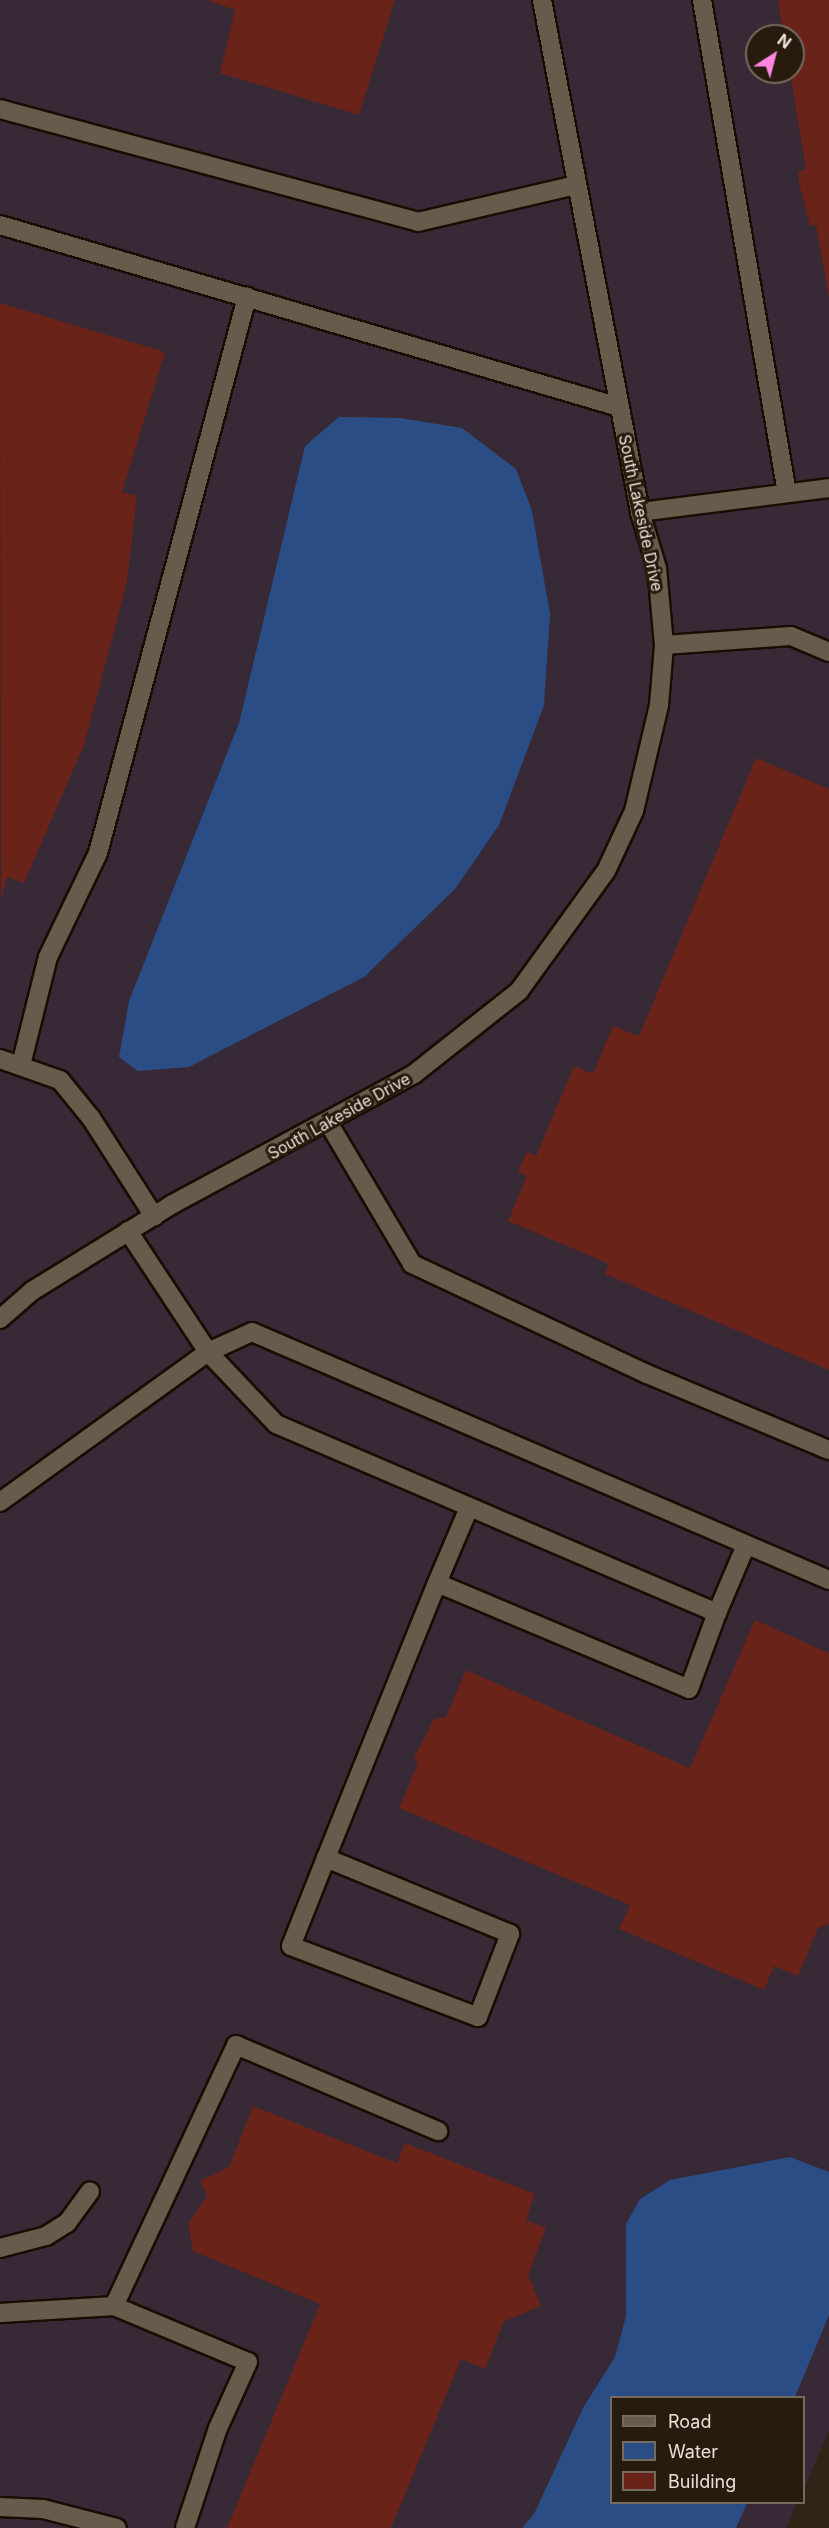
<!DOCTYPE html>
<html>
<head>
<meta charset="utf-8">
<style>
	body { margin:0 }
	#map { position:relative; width:829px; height:2528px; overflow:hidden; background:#302416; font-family:Inter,sans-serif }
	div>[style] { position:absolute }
	.industrial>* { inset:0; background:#372935 }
	.water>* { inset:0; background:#2b4d85 }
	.building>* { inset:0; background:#692319 }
	.roads { filter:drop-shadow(2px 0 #180d02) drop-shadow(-2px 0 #180d02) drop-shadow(0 2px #180d02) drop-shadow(0 -2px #180d02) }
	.lane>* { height:18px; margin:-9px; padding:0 9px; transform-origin:9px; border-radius:9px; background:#695b4b }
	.secondary>* { height:18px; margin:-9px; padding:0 9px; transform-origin:9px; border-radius:9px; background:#695b4b }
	span { translate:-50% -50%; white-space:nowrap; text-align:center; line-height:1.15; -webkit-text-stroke:6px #261b0d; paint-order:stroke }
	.street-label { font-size:16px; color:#e9e1d8 }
	.legend { position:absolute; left:610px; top:2396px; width:195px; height:108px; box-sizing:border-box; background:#261b0d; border:2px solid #746a5e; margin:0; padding:8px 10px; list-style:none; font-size:18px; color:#e9e1d8 }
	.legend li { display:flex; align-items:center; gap:12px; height:30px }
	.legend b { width:30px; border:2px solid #746a5e }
	.north { position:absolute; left:745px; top:24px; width:60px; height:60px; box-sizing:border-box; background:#261b0d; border:2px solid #746a5e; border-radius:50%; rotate:36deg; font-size:16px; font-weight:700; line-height:24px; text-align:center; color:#e9e1d8 }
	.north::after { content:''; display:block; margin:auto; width:21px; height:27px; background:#fe85e0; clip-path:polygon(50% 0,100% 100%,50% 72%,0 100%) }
</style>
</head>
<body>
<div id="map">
	<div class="industrial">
		<i style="clip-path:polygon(evenodd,0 0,829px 0,829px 2430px,804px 2489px,804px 2398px,612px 2398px,612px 2502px,797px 2503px,786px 2528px,0 2528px,0 0,757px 36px,793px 36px,793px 72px,757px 72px,757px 36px)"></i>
	</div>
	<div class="water">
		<i style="clip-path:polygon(339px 417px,400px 418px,462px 428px,516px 469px,532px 511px,550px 614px,544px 705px,499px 825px,455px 889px,364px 977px,189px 1067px,138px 1071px,119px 1057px,129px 1001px,239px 723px,305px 446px)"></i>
		<i style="clip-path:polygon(790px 2157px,829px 2172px,829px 2315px,795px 2397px,612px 2398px,612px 2502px,747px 2503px,736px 2528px,522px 2528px,534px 2514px,583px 2408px,615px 2357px,626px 2316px,626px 2224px,640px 2199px,670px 2180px)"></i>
	</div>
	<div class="building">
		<i style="clip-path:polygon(207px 0,395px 0,359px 115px,220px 73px,235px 10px)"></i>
		<i style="clip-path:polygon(778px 0,829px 0,829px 298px,816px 225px,810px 226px,799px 183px,798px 171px,806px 170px,790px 72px,793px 36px,784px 36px)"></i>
		<i style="clip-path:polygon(0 303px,165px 352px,122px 492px,137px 496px,127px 582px,84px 745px,24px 883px,7px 877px,1px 899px)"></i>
		<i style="clip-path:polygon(756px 758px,829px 789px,829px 1370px,605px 1274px,609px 1264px,508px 1221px,527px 1176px,518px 1172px,527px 1152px,536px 1156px,574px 1066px,593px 1074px,613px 1026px,639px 1036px)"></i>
		<i style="clip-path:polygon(755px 1620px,829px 1653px,829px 1924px,818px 1928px,798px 1976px,774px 1966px,764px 1990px,619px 1929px,630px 1905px,399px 1808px,418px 1763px,414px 1758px,434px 1719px,446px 1717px,466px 1670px,690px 1768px)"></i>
		<i style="clip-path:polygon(253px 2106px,397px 2163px,405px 2143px,535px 2194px,526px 2220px,546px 2228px,528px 2275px,541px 2306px,504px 2321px,485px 2369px,461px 2359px,391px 2528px,227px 2528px,320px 2304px,193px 2251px,188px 2224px,207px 2196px,200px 2181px,229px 2167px)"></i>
	</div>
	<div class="roads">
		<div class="lane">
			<i style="left:702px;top:0;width:500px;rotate:80.22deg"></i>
			<i style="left:0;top:109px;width:433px;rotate:15.1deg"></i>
			<i style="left:418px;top:222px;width:162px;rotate:-13.2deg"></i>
			<i style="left:0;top:225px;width:645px;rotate:16.38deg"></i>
			<i style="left:640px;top:512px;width:191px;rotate:-7.2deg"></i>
			<i style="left:664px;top:645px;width:127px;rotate:-4.1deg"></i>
			<i style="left:791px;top:636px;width:41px;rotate:22.8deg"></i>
			<i style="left:0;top:1059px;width:64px;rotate:19.3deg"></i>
			<i style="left:60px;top:1080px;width:49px;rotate:50.8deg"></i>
			<i style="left:91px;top:1118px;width:117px;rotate:57.3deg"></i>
			<i style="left:21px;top:1065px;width:111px;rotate:-76deg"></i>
			<i style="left:48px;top:957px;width:115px;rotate:-64.3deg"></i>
			<i style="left:98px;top:853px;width:576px;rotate:-75deg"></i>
			<i style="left:329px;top:1124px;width:163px;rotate:59.3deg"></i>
			<i style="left:412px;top:1264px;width:259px;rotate:25.1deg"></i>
			<i style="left:647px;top:1374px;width:197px;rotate:22.7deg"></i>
			<i style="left:128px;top:1231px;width:145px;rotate:56.5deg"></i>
			<i style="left:208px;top:1352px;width:99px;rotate:46.6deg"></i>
			<i style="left:276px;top:1424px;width:480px;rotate:23.2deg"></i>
			<i style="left:717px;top:1613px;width:74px;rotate:-66.9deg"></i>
			<i style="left:0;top:1502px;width:256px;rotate:-35.8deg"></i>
			<i style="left:208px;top:1352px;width:48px;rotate:-24.4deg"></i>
			<i style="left:252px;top:1332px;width:628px;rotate:23.26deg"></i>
			<i style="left:437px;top:1583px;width:273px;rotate:22.8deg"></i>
			<i style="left:689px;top:1689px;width:81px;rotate:-69.8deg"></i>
			<i style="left:326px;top:1858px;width:199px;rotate:22.4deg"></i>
			<i style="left:510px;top:1934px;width:89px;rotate:111.1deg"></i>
			<i style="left:478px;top:2017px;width:200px;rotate:-159.2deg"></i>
			<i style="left:291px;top:1946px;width:95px;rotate:-68.3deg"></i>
			<i style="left:326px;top:1858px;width:99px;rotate:-68.1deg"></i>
			<i style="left:363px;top:1766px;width:197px;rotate:-68deg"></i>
			<i style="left:437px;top:1583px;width:79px;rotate:-67deg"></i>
			<i style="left:0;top:2248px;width:48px;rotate:-14.6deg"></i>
			<i style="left:46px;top:2236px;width:25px;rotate:-32deg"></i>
			<i style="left:67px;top:2223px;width:39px;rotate:-54deg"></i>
			<i style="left:114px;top:2306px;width:145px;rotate:22.7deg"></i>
			<i style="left:248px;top:2362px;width:72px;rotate:114.4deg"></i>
			<i style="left:218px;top:2428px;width:105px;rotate:108.3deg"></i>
			<i style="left:0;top:2313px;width:114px;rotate:-3.5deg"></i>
			<i style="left:114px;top:2306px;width:288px;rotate:-64.9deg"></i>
			<i style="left:236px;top:2045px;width:220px;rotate:23.1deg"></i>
			<i style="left:0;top:2507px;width:43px;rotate:2.7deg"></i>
			<i style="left:43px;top:2509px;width:76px;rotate:14.4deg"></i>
		</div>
		<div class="secondary">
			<i style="left:0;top:1319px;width:43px;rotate:-41.2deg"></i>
			<i style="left:32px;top:1291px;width:163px;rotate:-31.7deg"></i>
			<i style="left:171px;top:1205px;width:276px;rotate:-28.3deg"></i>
			<i style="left:414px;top:1074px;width:134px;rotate:-38.3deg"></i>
			<i style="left:519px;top:991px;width:148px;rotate:-54.1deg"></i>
			<i style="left:606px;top:871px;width:66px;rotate:-65deg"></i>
			<i style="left:634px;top:811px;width:109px;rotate:-76.7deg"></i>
			<i style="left:659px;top:705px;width:60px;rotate:-85.2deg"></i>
			<i style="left:664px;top:645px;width:77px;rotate:-95.2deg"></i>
			<i style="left:657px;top:568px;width:59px;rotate:-106.9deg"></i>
			<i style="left:640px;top:512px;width:521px;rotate:-100.84deg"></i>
		</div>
	</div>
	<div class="street-label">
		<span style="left:641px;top:513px;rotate:78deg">South Lakeside Drive</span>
		<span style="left:339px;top:1116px;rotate:-29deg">South Lakeside Drive</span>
	</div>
	<ul class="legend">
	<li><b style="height:8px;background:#695b4b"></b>Road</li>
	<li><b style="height:16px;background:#2b4d85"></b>Water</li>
	<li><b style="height:16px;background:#692319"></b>Building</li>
	</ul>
	<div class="north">N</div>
</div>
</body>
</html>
